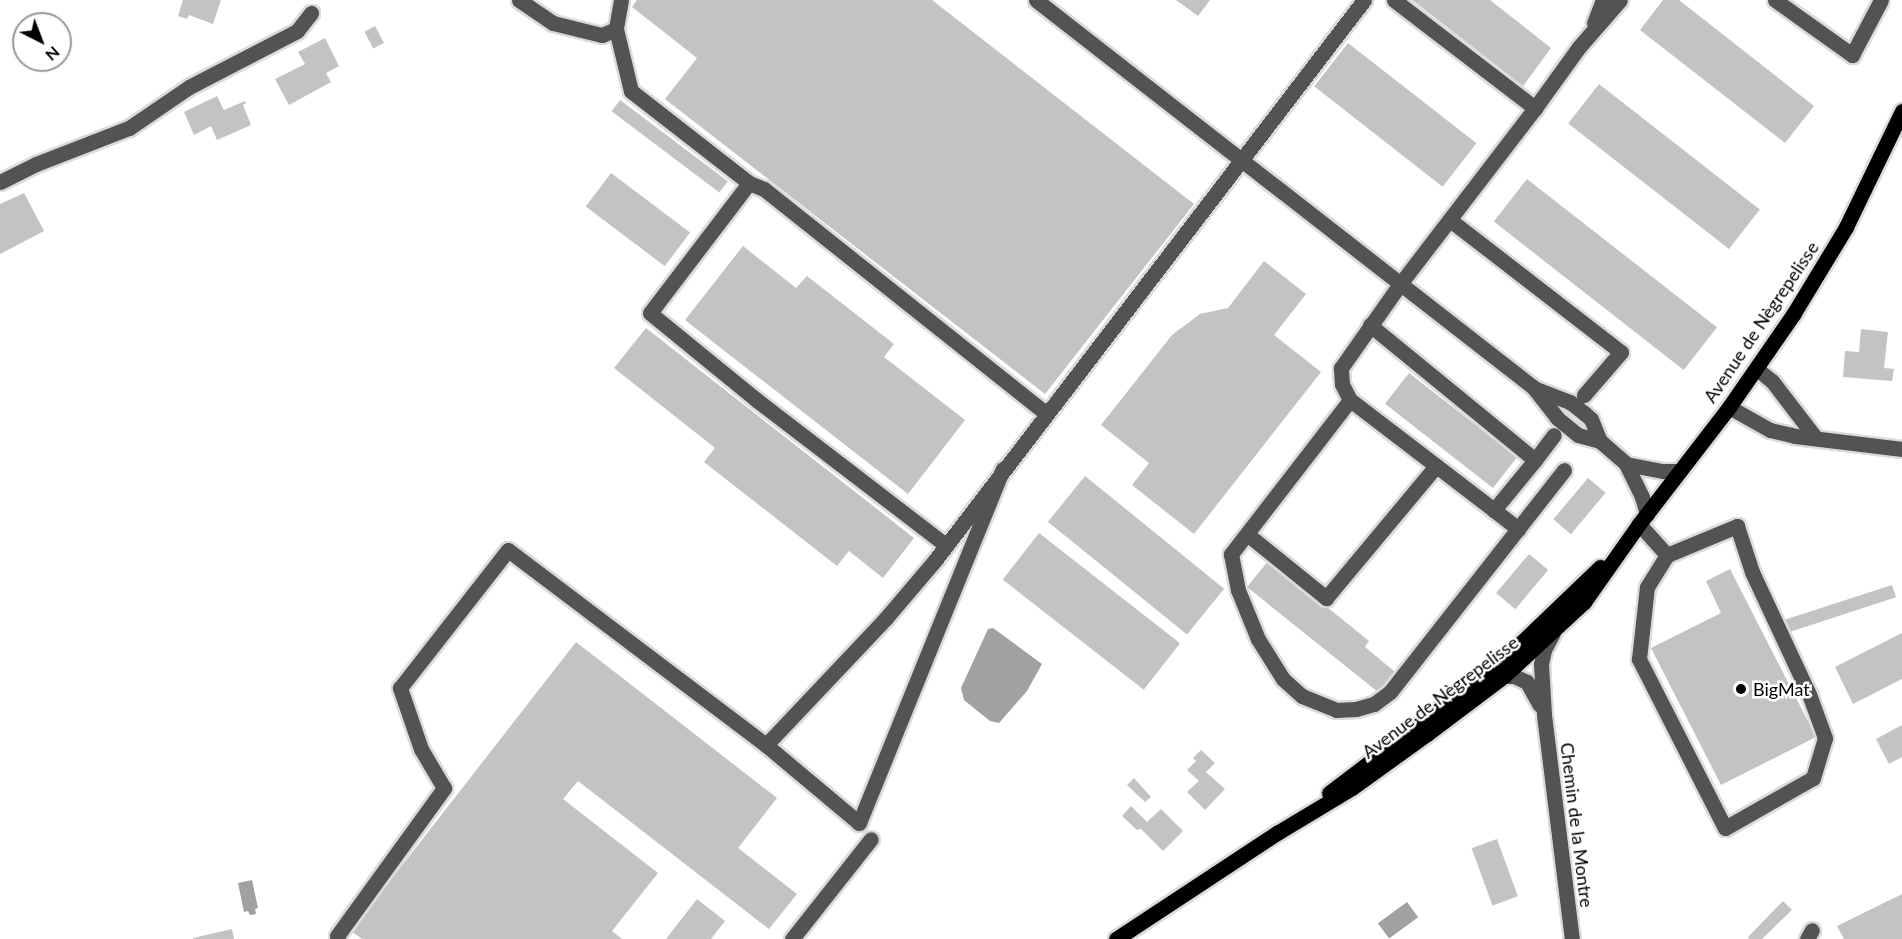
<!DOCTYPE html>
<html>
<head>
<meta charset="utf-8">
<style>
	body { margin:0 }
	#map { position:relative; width:1902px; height:939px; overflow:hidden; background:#fff; font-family:Lato,sans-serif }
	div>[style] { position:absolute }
	.water>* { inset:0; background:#a1a1a1; transform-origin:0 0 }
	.building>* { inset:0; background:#c3c3c3; transform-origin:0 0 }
	.roads { filter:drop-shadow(2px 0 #dbdbdb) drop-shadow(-2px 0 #dbdbdb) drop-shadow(0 2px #dbdbdb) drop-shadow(0 -2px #dbdbdb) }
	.minor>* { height:15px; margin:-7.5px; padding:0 7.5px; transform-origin:7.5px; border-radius:7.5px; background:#535353 }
	.major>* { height:15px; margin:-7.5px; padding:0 7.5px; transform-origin:7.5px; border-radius:7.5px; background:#000 }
	.dots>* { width:16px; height:16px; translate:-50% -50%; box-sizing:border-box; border:3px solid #fff; border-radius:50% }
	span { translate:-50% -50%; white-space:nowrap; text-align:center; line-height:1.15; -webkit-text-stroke:5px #fff; paint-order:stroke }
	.street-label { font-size:18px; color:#000 }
	.poi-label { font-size:18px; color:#000 }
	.left { translate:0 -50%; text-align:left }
	.north { position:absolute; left:12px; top:12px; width:60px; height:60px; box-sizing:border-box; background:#fff; border:2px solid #999; border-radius:50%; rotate:138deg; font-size:16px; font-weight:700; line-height:24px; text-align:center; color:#000 }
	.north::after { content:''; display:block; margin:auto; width:21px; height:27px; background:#000; clip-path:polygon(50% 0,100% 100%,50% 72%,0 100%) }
</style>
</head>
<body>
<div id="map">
	<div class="water">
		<i style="clip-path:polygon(993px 628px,1042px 664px,1027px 691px,999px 723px,990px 721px,964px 700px,961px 688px,988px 629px)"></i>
		<i style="clip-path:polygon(252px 880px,258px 908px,255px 909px,256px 914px,250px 915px,248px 911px,244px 912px,238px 883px)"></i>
		<i style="left:1407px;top:902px;width:19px;height:36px;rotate:54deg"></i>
	</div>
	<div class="building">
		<i style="clip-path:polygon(183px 0,221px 0,213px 24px,189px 15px,187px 19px,178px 16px)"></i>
		<i style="clip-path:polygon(637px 0,932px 0,1194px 204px,1045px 394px,665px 99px,697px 58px,632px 7px)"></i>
		<i style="clip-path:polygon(1176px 0,1210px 0,1198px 16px)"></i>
		<i style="clip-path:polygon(1412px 0,1490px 0,1551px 48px,1523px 86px)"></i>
		<i style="clip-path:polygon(1663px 0,1679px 0,1814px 106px,1785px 143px,1640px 30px)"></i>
		<i style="left:375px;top:26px;width:19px;height:12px;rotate:62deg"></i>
		<i style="clip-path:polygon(325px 38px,339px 66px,326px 73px,331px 82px,289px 105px,275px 79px,305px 64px,298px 52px)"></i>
		<i style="left:1348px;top:43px;width:163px;height:55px;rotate:38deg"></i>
		<i style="left:1599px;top:84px;width:204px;height:50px;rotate:38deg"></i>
		<i style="clip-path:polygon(217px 96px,224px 110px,245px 101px,246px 103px,243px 105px,251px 125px,217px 140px,211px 126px,194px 135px,184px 112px)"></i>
		<i style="left:620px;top:100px;width:135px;height:14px;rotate:37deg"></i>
		<i style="left:611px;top:173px;width:99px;height:42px;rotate:37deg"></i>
		<i style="left:1527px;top:179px;width:241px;height:54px;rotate:38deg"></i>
		<i style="clip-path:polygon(24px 193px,44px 231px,0 254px,0 204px)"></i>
		<i style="clip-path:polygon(743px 246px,796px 288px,807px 276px,894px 344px,884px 357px,965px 420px,908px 494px,685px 320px)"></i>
		<i style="clip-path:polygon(1264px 261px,1306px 294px,1274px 335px,1321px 372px,1194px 534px,1132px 485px,1149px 463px,1101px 425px,1172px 335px,1200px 314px,1228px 308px)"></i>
		<i style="clip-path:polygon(646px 328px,914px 538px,883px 578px,849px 551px,837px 566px,704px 462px,715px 448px,614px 368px)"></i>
		<i style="clip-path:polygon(1861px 329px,1888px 332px,1884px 368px,1894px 369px,1892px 381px,1843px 377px,1845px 351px,1859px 352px)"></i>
		<i style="left:1409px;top:373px;width:137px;height:39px;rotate:38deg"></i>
		<i style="clip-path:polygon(1580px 419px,1586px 425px,1582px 429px,1576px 424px)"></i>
		<i style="left:1085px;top:476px;width:179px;height:59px;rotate:39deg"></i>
		<i style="left:1588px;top:478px;width:23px;height:54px;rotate:40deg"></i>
		<i style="left:1039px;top:533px;width:179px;height:59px;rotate:38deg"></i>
		<i style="left:1529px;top:554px;width:25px;height:51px;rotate:40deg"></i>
		<i style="clip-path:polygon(1269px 560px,1369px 641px,1365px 647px,1395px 672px,1378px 692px,1247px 587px)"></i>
		<i style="clip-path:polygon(1730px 569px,1816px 737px,1721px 785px,1651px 648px,1721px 613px,1706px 581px)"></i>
		<i style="left:1892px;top:585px;width:13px;height:116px;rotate:72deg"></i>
		<i style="clip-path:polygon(1902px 633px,1902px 679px,1853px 704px,1835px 667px)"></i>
		<i style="clip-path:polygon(576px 642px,777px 798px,738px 848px,797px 894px,769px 929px,578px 781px,563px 799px,658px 873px,612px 931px,622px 939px,362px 939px,351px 931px)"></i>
		<i style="clip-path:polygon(1902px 725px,1902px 757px,1889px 764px,1876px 739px)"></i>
		<i style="clip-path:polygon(1201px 750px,1215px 763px,1206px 772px,1225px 789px,1205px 810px,1187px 792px,1199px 781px,1187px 770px,1196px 761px,1193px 758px)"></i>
		<i style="clip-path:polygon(1134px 778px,1151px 797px,1145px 802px,1127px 785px)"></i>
		<i style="clip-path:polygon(1131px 806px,1147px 822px,1161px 809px,1183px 831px,1163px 851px,1141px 829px,1137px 830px,1122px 816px)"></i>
		<i style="left:1497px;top:839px;width:61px;height:27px;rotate:70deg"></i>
		<i style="clip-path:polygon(1902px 894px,1902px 939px,1844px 939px,1837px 926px)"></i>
		<i style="clip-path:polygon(697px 899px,725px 921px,711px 939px,666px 939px)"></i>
		<i style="clip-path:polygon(1783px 901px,1792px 910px,1762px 939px,1749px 939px,1748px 937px)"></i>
		<i style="clip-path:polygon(232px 929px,234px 939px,193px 939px,193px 938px)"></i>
	</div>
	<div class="roads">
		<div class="minor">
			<i style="left:519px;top:0;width:41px;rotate:34.1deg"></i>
			<i style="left:553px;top:23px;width:50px;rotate:13.8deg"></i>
			<i style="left:602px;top:35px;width:15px;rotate:-23deg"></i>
			<i style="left:621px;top:0;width:29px;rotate:100deg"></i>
			<i style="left:616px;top:29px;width:64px;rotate:76.4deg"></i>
			<i style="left:631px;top:91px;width:150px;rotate:37.9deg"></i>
			<i style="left:749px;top:183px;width:16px;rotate:22deg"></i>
			<i style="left:764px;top:189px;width:360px;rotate:38.5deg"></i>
			<i style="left:1036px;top:0;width:630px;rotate:37.91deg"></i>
			<i style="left:1533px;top:387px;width:39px;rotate:52deg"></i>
			<i style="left:1557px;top:418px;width:27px;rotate:39deg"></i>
			<i style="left:1578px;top:435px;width:23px;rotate:15deg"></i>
			<i style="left:1600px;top:441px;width:35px;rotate:41deg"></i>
			<i style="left:1626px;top:464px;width:37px;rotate:64deg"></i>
			<i style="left:1642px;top:497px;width:18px;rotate:74deg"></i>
			<i style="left:1394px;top:0;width:178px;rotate:37.5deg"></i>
			<i style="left:1775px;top:0;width:95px;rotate:35.5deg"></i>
			<i style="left:1852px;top:55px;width:62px;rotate:-62.2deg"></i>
			<i style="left:1594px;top:23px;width:25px;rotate:-69deg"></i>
			<i style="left:0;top:182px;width:40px;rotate:-26.6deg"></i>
			<i style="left:36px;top:164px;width:100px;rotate:-21.2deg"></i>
			<i style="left:129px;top:128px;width:73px;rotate:-34.3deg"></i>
			<i style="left:189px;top:87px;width:122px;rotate:-27.4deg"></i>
			<i style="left:297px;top:31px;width:23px;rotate:-52deg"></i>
			<i style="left:749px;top:183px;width:163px;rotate:127.3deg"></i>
			<i style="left:650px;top:313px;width:139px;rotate:39.2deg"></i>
			<i style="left:758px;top:401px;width:237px;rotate:37.5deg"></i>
			<i style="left:1450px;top:220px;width:216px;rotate:37.7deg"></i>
			<i style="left:1621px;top:352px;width:57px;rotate:130.7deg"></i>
			<i style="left:1370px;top:325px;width:213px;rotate:39.3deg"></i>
			<i style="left:1535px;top:460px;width:31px;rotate:-53deg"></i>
			<i style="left:1757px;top:369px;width:19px;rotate:39deg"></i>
			<i style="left:1772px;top:381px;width:71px;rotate:52.5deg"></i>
			<i style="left:1536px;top:389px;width:36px;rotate:21deg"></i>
			<i style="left:1570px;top:402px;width:18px;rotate:38deg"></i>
			<i style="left:1584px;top:413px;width:9px;rotate:41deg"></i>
			<i style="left:1591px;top:419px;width:24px;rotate:68deg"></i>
			<i style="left:1350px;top:400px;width:195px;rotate:127.7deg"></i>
			<i style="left:1231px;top:554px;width:37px;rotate:79deg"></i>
			<i style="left:1238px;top:590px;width:53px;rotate:67.8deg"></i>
			<i style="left:1258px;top:639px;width:47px;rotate:58deg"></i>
			<i style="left:1283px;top:679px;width:25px;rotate:42deg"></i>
			<i style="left:1302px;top:696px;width:37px;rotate:22deg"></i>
			<i style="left:1336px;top:710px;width:20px;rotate:-3deg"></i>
			<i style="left:1356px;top:709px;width:19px;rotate:-16deg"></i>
			<i style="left:1374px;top:704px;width:20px;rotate:-37deg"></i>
			<i style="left:1390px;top:692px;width:282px;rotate:-51.9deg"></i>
			<i style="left:1729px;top:407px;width:47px;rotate:29.3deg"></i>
			<i style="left:1770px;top:430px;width:26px;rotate:13deg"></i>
			<i style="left:1795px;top:436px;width:108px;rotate:6.9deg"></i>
			<i style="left:1535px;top:460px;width:65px;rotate:129.4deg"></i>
			<i style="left:1494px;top:510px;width:181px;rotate:-142.6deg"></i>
			<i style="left:1350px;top:400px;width:18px;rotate:-117deg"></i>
			<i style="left:1342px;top:384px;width:16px;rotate:-94deg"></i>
			<i style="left:1341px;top:368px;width:103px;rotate:-54.9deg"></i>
			<i style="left:1400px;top:284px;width:222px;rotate:-52.5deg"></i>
			<i style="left:1535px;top:108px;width:75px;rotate:-54.2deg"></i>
			<i style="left:1579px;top:47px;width:62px;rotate:-48.9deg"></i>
			<i style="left:1626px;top:464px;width:38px;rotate:11deg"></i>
			<i style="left:1663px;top:471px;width:17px"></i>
			<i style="left:1494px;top:510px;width:31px;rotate:38deg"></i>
			<i style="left:1639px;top:524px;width:42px;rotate:47.9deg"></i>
			<i style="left:1737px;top:526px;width:48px;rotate:71.9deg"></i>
			<i style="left:1752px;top:572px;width:135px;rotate:65deg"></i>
			<i style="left:1809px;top:694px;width:47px;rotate:70deg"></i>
			<i style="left:1825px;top:738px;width:42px;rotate:106.7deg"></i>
			<i style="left:1813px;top:778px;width:101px;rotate:150.4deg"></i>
			<i style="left:1725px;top:828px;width:190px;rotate:-117deg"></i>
			<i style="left:1639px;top:659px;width:72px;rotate:-83.7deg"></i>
			<i style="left:1647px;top:587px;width:38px;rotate:-58deg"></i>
			<i style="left:1667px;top:555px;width:76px;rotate:-22.5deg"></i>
			<i style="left:1247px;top:534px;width:102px;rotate:39deg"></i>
			<i style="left:1326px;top:598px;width:172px;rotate:-50.2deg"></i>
			<i style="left:1553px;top:633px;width:19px;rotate:118deg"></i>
			<i style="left:1544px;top:650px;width:14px;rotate:102deg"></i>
			<i style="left:1541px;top:664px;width:51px;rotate:86.6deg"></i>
			<i style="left:1544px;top:715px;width:226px;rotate:82.9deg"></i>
			<i style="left:1504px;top:676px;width:10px"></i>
			<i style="left:1514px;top:676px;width:14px;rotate:25deg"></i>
			<i style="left:1527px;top:682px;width:26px;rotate:61deg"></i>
			<i style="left:766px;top:745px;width:175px;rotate:-46.6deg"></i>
			<i style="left:886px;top:618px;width:77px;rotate:-49.7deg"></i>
			<i style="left:936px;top:559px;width:704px;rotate:-52.56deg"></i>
			<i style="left:338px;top:939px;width:3px;rotate:-108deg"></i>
			<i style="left:337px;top:936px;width:183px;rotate:-54.1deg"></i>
			<i style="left:444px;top:788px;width:45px;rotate:-120.5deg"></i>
			<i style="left:421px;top:749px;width:65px;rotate:-109deg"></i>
			<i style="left:400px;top:688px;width:175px;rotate:-52deg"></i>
			<i style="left:508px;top:550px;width:323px;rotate:37.1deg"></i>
			<i style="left:766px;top:745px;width:121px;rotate:40deg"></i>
			<i style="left:859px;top:823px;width:382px;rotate:-67.9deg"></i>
			<i style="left:792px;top:939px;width:127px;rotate:-51.7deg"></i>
			<i style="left:1807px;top:939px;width:10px;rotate:-61deg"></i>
		</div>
		<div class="major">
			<i style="left:1329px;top:793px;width:218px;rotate:-37.3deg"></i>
			<i style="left:1502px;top:661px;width:136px;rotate:-43.8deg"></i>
			<i style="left:1116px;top:939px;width:193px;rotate:-33.4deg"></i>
			<i style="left:1277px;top:833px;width:87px;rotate:-31deg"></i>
			<i style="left:1352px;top:788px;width:92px;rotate:-35.8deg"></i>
			<i style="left:1427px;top:734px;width:96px;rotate:-37deg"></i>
			<i style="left:1504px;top:676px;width:109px;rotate:-42.8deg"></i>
			<i style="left:1584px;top:602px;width:95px;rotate:-54.8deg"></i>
			<i style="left:1639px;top:524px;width:148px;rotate:-52.4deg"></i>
			<i style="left:1729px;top:407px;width:114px;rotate:-55.3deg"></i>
			<i style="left:1794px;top:313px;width:100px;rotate:-58.8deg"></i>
			<i style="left:1846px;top:227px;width:129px;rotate:-64.2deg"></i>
		</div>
	</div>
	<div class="dots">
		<i style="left:1741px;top:689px;background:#000"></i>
	</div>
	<div class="street-label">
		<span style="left:1761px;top:322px;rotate:-56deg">Avenue de Nègrepelisse</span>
		<span style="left:1440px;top:697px;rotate:-37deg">Avenue de Nègrepelisse</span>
		<span style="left:1577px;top:825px;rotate:83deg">Chemin de la Montre</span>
	</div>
	<div class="poi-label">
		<span class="left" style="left:1753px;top:689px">BigMat</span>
	</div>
	<div class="north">N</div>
</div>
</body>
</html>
